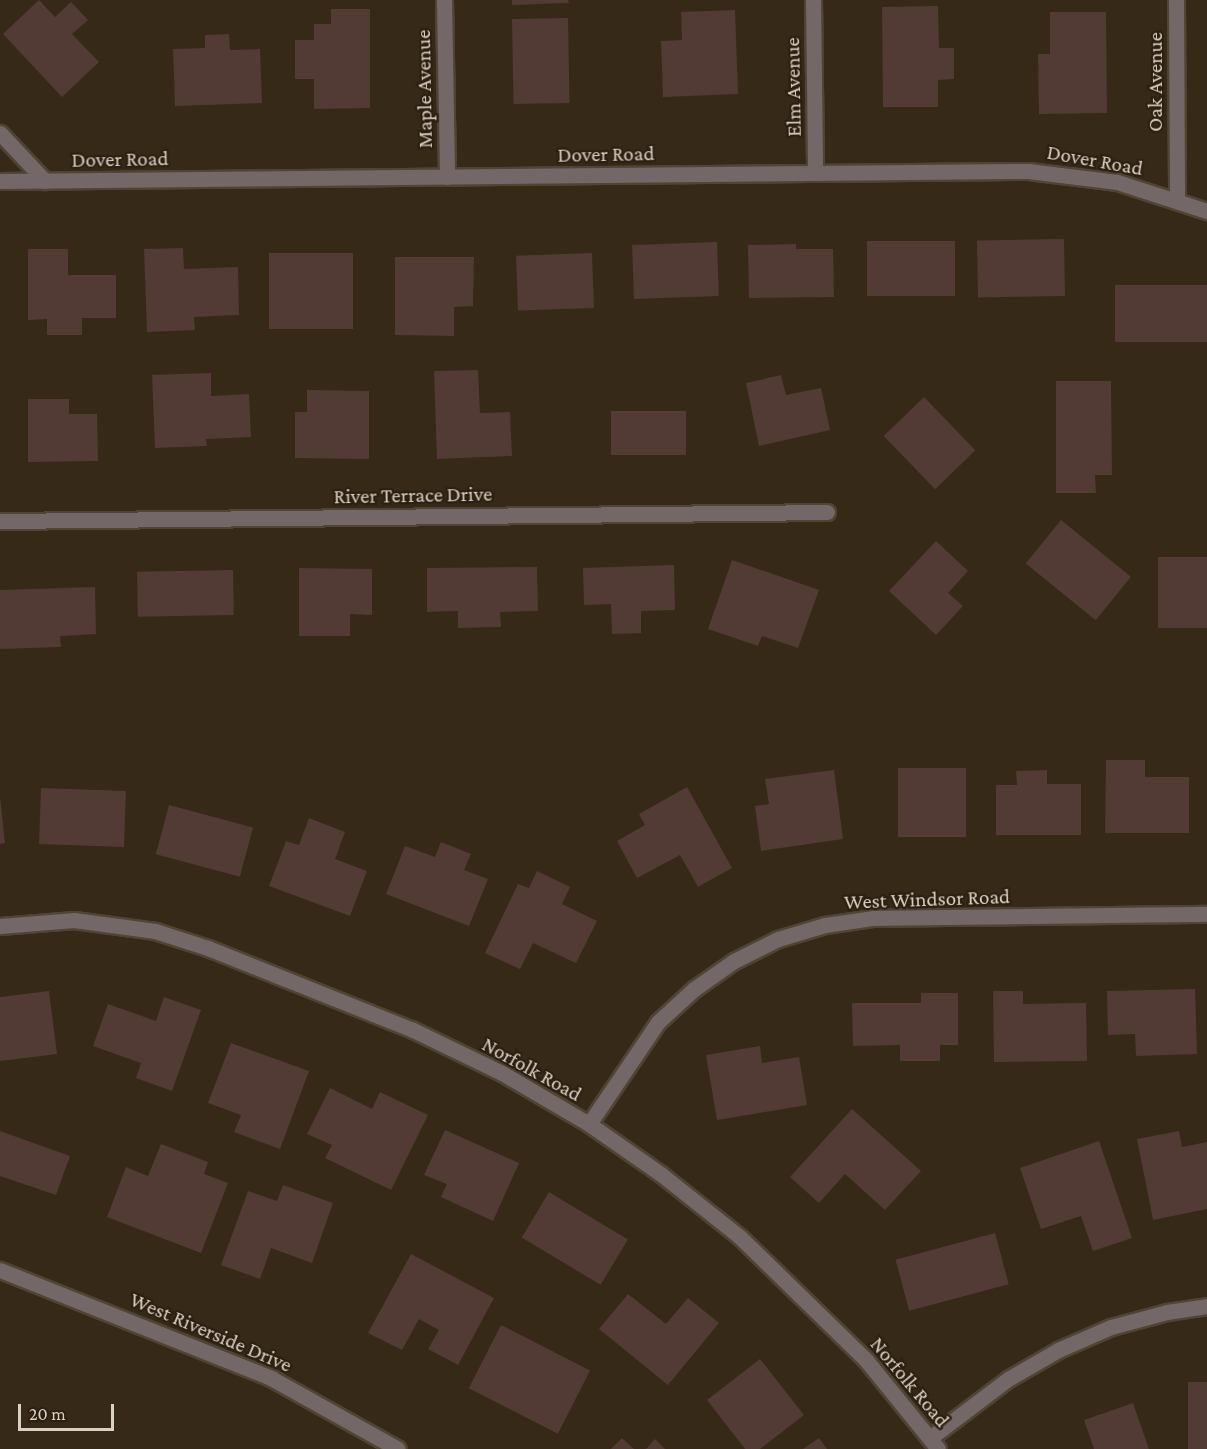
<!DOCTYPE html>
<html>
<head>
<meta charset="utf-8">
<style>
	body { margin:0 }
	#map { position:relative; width:1207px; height:1449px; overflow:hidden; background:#362918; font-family:"Crimson Pro",serif }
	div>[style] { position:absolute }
	.building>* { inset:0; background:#513b34; transform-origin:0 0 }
	.roads { filter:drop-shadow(2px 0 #504434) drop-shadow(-2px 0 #504434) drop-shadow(0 2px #504434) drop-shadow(0 -2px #504434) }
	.minor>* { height:15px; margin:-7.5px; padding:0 7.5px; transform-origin:7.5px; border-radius:7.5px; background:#736768 }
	span { translate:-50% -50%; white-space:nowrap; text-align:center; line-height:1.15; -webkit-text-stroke:4.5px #2c1f0f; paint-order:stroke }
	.street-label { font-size:21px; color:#d9d0c6 }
	.scale { position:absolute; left:18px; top:1404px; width:96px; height:27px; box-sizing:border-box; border:3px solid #d9d0c6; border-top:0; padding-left:8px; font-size:18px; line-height:21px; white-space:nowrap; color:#d9d0c6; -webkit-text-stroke:4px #2c1f0f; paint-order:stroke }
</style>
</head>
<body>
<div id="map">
	<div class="building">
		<i style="clip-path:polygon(39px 0,55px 17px,71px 2px,88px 20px,72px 34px,99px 62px,62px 97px,3px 34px)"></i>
		<i style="clip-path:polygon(512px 0,568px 0,569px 3px,512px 5px)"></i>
		<i style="clip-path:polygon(938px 6px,939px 48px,954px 48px,954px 79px,938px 80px,938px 107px,883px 107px,882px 7px)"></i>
		<i style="clip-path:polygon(331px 9px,370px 9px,370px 108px,314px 109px,314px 79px,295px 79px,295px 40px,314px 40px,314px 24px,331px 24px)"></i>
		<i style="clip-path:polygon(735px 10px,738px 94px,663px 97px,661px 41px,682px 40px,681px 12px)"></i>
		<i style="clip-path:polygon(1050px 12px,1106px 12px,1107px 113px,1039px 114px,1038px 54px,1050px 54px)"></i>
		<i style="left:568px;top:18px;width:85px;height:56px;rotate:89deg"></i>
		<i style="clip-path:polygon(229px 34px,230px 50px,260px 49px,262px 103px,175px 106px,173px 49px,205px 48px,205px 35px)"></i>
		<i style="left:1064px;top:239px;width:57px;height:87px;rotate:89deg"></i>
		<i style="left:867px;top:241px;width:88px;height:55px"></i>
		<i style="left:717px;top:242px;width:54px;height:85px;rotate:88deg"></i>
		<i style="clip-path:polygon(796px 244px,796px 249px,833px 249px,834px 297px,749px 298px,748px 245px)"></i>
		<i style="clip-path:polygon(183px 248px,184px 269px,238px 267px,239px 315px,194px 317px,195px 330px,147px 332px,144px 249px)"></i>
		<i style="clip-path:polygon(28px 249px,68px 249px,68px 275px,116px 275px,116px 318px,82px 318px,82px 335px,47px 335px,47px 319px,28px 320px)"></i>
		<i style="left:353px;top:253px;width:76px;height:84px;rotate:90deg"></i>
		<i style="left:592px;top:253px;width:55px;height:76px;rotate:88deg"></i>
		<i style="clip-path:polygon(395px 257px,474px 257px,473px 306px,454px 307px,454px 336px,395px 335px)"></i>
		<i style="left:1207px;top:285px;width:57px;height:92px;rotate:90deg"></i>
		<i style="clip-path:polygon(478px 370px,480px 413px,510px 412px,512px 456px,437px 459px,434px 371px)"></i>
		<i style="clip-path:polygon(211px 373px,211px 396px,249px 394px,251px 437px,206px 439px,207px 446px,155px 448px,152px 375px)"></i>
		<i style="clip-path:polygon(781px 375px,786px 395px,821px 388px,830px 430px,759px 446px,746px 383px)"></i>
		<i style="clip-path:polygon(1056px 381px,1111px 381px,1112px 475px,1095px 475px,1096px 493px,1056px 493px)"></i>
		<i style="clip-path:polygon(307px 390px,369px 391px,369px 459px,295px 458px,295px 412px,307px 412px)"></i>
		<i style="left:924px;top:397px;width:74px;height:56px;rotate:46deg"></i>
		<i style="clip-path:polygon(28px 399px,69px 399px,69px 414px,97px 414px,98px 461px,28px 462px)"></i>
		<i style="left:611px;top:411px;width:75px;height:44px"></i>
		<i style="left:1061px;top:520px;width:90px;height:56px;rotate:39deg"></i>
		<i style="clip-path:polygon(936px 541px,968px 571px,948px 593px,963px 606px,936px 635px,889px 591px)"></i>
		<i style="left:1158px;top:557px;width:49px;height:71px"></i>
		<i style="clip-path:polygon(732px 560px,819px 590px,798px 648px,762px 636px,758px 646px,708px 629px)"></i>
		<i style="clip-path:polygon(674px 565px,675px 610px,641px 611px,641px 633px,612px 634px,611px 604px,584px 605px,583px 568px)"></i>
		<i style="clip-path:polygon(537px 567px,538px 611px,500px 612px,501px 627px,458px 628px,458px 611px,427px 612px,427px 568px)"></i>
		<i style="clip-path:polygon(299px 568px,372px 569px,372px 615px,350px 614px,350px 636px,299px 636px)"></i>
		<i style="left:233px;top:570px;width:45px;height:96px;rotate:89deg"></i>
		<i style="clip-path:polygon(95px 587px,96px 634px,60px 636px,61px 647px,0 649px,0 590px)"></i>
		<i style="clip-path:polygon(1106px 760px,1145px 760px,1145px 777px,1189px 777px,1189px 833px,1105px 833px)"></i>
		<i style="left:898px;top:768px;width:68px;height:69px"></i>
		<i style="clip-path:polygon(834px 770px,843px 839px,761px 851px,755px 806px,769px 804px,765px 779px)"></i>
		<i style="clip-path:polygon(1047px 770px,1047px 784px,1081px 784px,1081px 835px,996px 835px,996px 785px,1017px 785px,1016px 771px)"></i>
		<i style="clip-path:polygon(687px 787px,732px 868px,698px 887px,680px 855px,637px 878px,617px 841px,645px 825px,639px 814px)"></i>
		<i style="left:41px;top:788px;width:85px;height:56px;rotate:2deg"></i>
		<i style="clip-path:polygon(0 796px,5px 843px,0 844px)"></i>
		<i style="left:169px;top:805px;width:87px;height:51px;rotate:15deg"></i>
		<i style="clip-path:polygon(309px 818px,345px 832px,335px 859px,367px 871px,350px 916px,269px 886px,286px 841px,299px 845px)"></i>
		<i style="clip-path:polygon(441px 842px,471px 854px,464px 870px,488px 879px,469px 926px,386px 894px,405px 846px,435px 857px)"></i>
		<i style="clip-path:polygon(537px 871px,570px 887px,562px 904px,597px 921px,576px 963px,533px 943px,520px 969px,485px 953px,518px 884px,529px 888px)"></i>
		<i style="clip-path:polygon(1195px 989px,1197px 1054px,1136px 1056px,1135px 1034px,1108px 1035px,1107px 991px)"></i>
		<i style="clip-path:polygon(49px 991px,57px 1054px,0 1061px,0 997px)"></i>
		<i style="clip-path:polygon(993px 991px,1023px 991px,1023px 1004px,1086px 1003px,1087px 1061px,994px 1062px)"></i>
		<i style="clip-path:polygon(921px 993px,958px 993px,958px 1045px,940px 1045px,940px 1061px,900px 1061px,900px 1045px,853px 1046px,852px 1003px,921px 1003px)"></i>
		<i style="clip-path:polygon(164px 997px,201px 1010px,172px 1091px,136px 1078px,141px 1063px,93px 1046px,108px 1004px,156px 1021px)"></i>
		<i style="clip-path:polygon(231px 1043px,309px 1071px,280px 1149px,234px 1132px,241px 1115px,208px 1103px)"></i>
		<i style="clip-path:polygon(760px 1046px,762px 1063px,799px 1057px,807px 1105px,717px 1120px,706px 1055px)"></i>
		<i style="clip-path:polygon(330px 1088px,372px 1109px,380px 1092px,428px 1115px,391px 1190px,325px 1158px,332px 1145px,307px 1134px)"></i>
		<i style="clip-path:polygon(852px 1109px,921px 1171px,885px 1210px,845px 1174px,819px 1203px,790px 1177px)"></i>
		<i style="clip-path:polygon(445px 1130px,519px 1163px,493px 1221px,441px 1197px,447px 1184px,424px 1175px)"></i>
		<i style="clip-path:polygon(0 1131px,70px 1156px,56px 1195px,0 1176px)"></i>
		<i style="clip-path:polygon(1179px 1131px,1182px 1147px,1207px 1142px,1207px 1209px,1153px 1220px,1137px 1139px)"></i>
		<i style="clip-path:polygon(1099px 1141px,1132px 1238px,1093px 1251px,1081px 1216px,1041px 1229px,1020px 1168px)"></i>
		<i style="clip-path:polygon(161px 1144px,208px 1162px,204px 1174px,228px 1183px,201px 1253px,107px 1217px,126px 1167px,148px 1176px)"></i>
		<i style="clip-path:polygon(283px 1185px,333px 1203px,312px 1263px,271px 1248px,260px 1279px,221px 1265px,248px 1191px,277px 1201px)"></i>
		<i style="left:549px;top:1192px;width:92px;height:53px;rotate:31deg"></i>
		<i style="left:995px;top:1233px;width:53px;height:103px;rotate:75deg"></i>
		<i style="clip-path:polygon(411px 1254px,494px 1298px,458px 1365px,428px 1349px,439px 1330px,419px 1319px,402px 1350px,368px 1333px)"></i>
		<i style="clip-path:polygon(628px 1294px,666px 1324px,688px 1298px,719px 1323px,668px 1385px,599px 1329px)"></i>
		<i style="left:501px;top:1325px;width:100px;height:71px;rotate:27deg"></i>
		<i style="clip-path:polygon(760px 1359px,804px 1415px,760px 1449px,745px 1449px,707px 1400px)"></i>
		<i style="left:1188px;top:1382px;width:19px;height:67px"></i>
		<i style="clip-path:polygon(1133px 1403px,1149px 1449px,1094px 1449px,1084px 1420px)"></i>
		<i style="clip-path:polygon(622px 1438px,634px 1449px,611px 1449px)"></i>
		<i style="clip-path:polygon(819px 1438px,827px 1449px,803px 1449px)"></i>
		<i style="clip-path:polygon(655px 1439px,665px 1449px,646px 1449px)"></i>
	</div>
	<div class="roads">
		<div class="minor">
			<i style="left:444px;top:0;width:177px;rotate:89deg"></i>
			<i style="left:813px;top:0;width:173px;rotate:89.3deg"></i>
			<i style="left:1176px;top:0;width:199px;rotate:89.7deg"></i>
			<i style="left:0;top:133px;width:66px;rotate:46.8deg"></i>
			<i style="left:0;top:181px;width:1028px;rotate:-0.56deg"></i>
			<i style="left:1028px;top:171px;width:90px;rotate:7deg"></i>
			<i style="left:1117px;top:182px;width:95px;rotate:17.9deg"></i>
			<i style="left:0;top:521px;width:827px;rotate:-0.62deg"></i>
			<i style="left:0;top:926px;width:74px;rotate:-4.6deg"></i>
			<i style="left:74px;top:920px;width:82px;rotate:7.7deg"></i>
			<i style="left:155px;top:931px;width:56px;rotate:17.8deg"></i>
			<i style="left:208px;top:948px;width:219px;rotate:21.8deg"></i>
			<i style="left:411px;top:1029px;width:101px;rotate:25.8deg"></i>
			<i style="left:502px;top:1073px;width:101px;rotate:30.4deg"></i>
			<i style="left:589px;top:1124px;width:89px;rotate:34.9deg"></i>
			<i style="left:662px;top:1175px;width:100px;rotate:38.5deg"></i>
			<i style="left:740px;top:1237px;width:176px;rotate:44.3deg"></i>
			<i style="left:866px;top:1360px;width:114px;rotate:51deg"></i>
			<i style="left:589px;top:1124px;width:123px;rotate:-55.9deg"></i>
			<i style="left:658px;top:1022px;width:49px;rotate:-42.5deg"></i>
			<i style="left:694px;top:989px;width:49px;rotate:-35deg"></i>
			<i style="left:734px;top:961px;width:49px;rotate:-26.6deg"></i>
			<i style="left:778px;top:939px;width:49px;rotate:-16.6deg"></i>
			<i style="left:825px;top:925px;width:49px;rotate:-8.3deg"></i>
			<i style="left:873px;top:918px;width:334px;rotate:-0.7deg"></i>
			<i style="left:0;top:1270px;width:292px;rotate:21.7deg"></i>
			<i style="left:271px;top:1378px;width:145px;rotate:29.2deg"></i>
			<i style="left:930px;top:1438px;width:98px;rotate:-37.1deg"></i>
			<i style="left:1008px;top:1379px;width:58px;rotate:-30.1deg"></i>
			<i style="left:1058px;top:1350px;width:58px;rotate:-23.5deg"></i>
			<i style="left:1111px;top:1327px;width:58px;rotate:-15deg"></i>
			<i style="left:1167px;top:1312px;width:40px;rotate:-8.5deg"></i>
		</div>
	</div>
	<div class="street-label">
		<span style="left:1155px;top:82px;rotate:-90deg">Oak Avenue</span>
		<span style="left:793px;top:87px;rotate:-91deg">Elm Avenue</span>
		<span style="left:424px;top:89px;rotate:-91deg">Maple Avenue</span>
		<span style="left:606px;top:154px;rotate:-1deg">Dover Road</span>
		<span style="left:120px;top:159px;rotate:-1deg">Dover Road</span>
		<span style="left:1095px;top:160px;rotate:10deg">Dover Road</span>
		<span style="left:413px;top:495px;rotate:-1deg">River Terrace Drive</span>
		<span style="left:927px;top:899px;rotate:-2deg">West Windsor Road</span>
		<span style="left:532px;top:1069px;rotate:29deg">Norfolk Road</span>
		<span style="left:211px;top:1332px;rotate:23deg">West Riverside Drive</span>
		<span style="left:910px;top:1382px;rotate:50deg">Norfolk Road</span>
	</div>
	<div class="scale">20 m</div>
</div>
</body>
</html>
